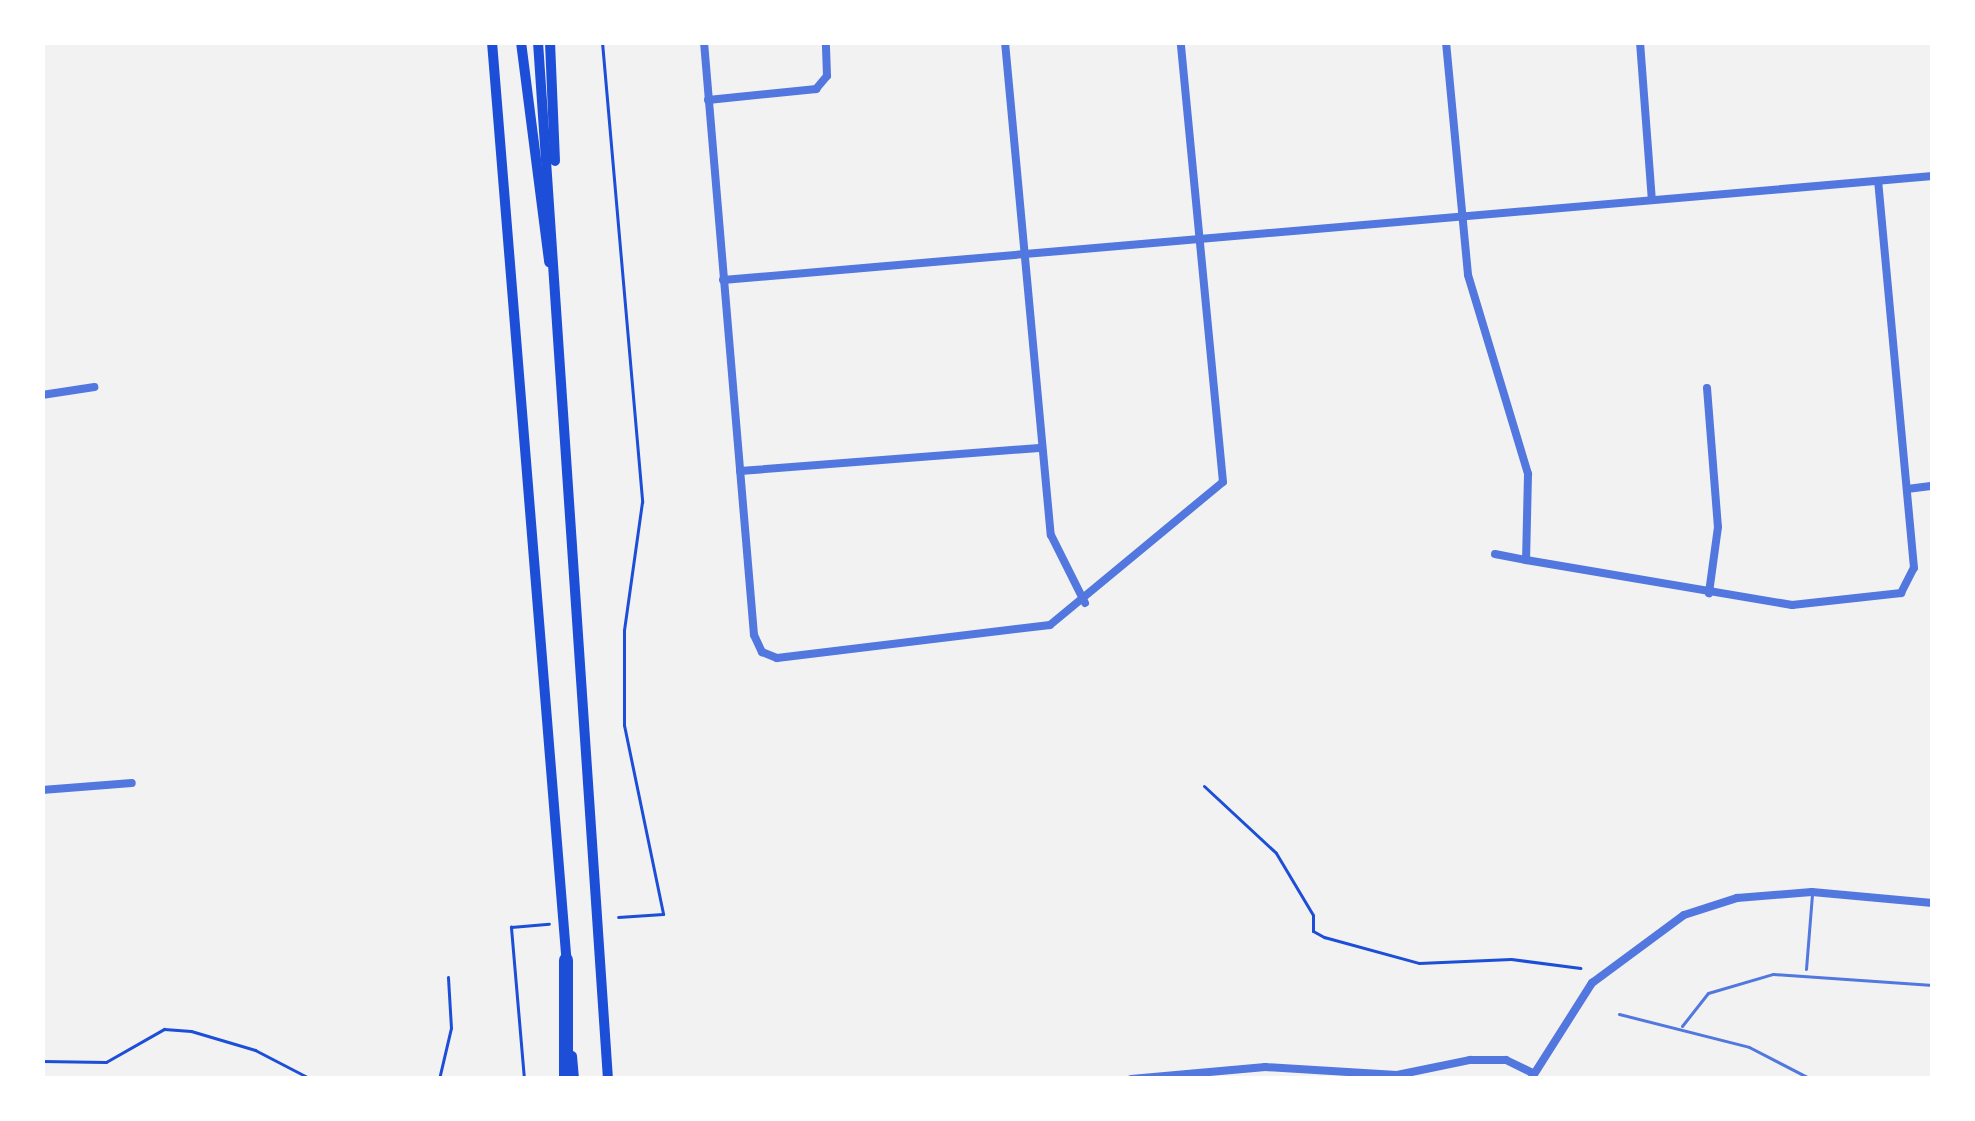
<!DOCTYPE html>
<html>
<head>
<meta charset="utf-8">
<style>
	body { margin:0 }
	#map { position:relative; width:1975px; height:1121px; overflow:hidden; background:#f2f2f2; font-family:"Nunito Sans",sans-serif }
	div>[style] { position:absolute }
	.path>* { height:3px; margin:-1.5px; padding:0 1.5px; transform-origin:1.5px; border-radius:1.5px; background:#1d4ed8 }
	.service>* { height:3px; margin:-1.5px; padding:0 1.5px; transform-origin:1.5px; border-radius:1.5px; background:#5277de }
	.minor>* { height:8px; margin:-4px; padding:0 4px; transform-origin:4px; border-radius:4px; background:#5277de }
	.secondary>* { height:10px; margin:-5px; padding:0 5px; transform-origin:5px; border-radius:5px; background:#1d4ed8 }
	.motorway>* { height:14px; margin:-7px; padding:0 7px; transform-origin:7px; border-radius:7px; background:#1d4ed8 }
	span { translate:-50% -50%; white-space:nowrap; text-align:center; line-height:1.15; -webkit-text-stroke:12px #fff; paint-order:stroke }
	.frame { position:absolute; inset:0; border:45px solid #fff; pointer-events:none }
</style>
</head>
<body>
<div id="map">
	<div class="path">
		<i style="left:602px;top:42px;width:462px;rotate:85deg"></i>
		<i style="left:642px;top:502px;width:129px;rotate:98deg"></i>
		<i style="left:624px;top:630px;width:95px;rotate:90deg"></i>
		<i style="left:624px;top:725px;width:193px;rotate:78.3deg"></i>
		<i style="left:663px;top:914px;width:45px;rotate:176.2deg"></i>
		<i style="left:1204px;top:786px;width:98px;rotate:42.9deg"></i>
		<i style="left:1276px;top:853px;width:72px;rotate:59.2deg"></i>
		<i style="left:1313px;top:915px;width:16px;rotate:90deg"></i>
		<i style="left:1313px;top:931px;width:13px;rotate:29deg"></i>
		<i style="left:1324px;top:937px;width:98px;rotate:15.3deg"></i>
		<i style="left:1419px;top:963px;width:92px;rotate:-2.5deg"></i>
		<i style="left:1511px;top:959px;width:70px;rotate:7.4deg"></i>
		<i style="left:42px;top:1061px;width:64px;rotate:0.9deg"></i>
		<i style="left:106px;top:1062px;width:67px;rotate:-29.6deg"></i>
		<i style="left:164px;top:1029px;width:27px;rotate:4deg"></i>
		<i style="left:191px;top:1031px;width:67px;rotate:16.5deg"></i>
		<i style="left:255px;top:1050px;width:63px;rotate:27.4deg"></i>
		<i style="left:439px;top:1079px;width:52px;rotate:-76.8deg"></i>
		<i style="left:451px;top:1028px;width:51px;rotate:-93.4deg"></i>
		<i style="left:524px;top:1079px;width:153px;rotate:-94.9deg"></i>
		<i style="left:511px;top:927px;width:38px;rotate:-5deg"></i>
	</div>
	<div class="service">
		<i style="left:1806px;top:969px;width:74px;rotate:-85.4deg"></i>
		<i style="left:1619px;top:1014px;width:134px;rotate:14.2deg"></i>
		<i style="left:1749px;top:1047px;width:70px;rotate:27.3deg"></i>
		<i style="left:1682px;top:1026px;width:42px;rotate:-51.8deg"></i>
		<i style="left:1708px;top:993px;width:68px;rotate:-16.3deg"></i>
		<i style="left:1773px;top:974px;width:160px;rotate:3.9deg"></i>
	</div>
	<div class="minor">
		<i style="left:704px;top:42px;width:595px;rotate:85.18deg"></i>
		<i style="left:754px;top:635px;width:19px;rotate:65deg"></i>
		<i style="left:762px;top:652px;width:16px;rotate:22deg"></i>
		<i style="left:777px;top:658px;width:275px;rotate:-6.9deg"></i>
		<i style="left:1050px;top:625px;width:224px;rotate:-39.6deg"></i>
		<i style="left:1223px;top:482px;width:442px;rotate:-95.5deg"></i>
		<i style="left:1005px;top:42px;width:495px;rotate:84.7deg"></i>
		<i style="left:1051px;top:535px;width:76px;rotate:63.4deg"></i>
		<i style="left:1446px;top:42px;width:234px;rotate:84.6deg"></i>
		<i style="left:1468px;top:275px;width:208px;rotate:73.2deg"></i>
		<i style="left:1528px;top:474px;width:86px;rotate:91.3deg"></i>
		<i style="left:1526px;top:560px;width:270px;rotate:9.6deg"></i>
		<i style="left:1792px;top:605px;width:110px;rotate:-6.3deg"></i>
		<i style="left:1901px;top:593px;width:28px;rotate:-63deg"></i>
		<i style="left:1914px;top:568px;width:388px;rotate:-95.3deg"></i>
		<i style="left:1640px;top:42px;width:158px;rotate:85.7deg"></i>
		<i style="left:708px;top:100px;width:109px;rotate:-5.8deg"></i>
		<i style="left:816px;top:89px;width:17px;rotate:-50deg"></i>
		<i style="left:827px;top:76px;width:34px;rotate:-92deg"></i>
		<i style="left:723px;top:280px;width:1214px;rotate:-4.91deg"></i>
		<i style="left:1707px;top:388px;width:139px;rotate:85.5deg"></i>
		<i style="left:1718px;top:527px;width:67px;rotate:97.8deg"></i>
		<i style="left:42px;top:395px;width:53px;rotate:-8.7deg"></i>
		<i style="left:740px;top:471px;width:300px;rotate:-4.4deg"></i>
		<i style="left:1907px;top:489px;width:26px;rotate:-7deg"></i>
		<i style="left:1495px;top:554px;width:32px;rotate:11deg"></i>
		<i style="left:42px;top:790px;width:90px;rotate:-4.4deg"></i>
		<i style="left:1131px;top:1079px;width:135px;rotate:-5.1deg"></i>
		<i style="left:1265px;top:1067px;width:132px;rotate:3.5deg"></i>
		<i style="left:1397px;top:1075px;width:75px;rotate:-11.6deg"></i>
		<i style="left:1470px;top:1060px;width:36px"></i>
		<i style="left:1506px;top:1060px;width:30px;rotate:26deg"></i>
		<i style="left:1531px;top:1079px;width:114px;rotate:-57.6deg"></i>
		<i style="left:1592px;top:983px;width:114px;rotate:-36.5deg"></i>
		<i style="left:1684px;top:915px;width:56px;rotate:-17.8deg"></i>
		<i style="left:1737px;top:898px;width:75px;rotate:-4.6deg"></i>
		<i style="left:1812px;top:892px;width:121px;rotate:5.2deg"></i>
	</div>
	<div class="secondary">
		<i style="left:492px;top:42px;width:927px;rotate:85.36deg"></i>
		<i style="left:521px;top:42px;width:222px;rotate:82.7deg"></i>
		<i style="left:538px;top:42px;width:1039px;rotate:86.14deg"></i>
		<i style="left:550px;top:42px;width:119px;rotate:87.6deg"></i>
		<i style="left:572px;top:1056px;width:23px;rotate:85deg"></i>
	</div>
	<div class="motorway">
		<i style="left:566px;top:1079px;width:119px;rotate:-90deg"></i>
	</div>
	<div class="frame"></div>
</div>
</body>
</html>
